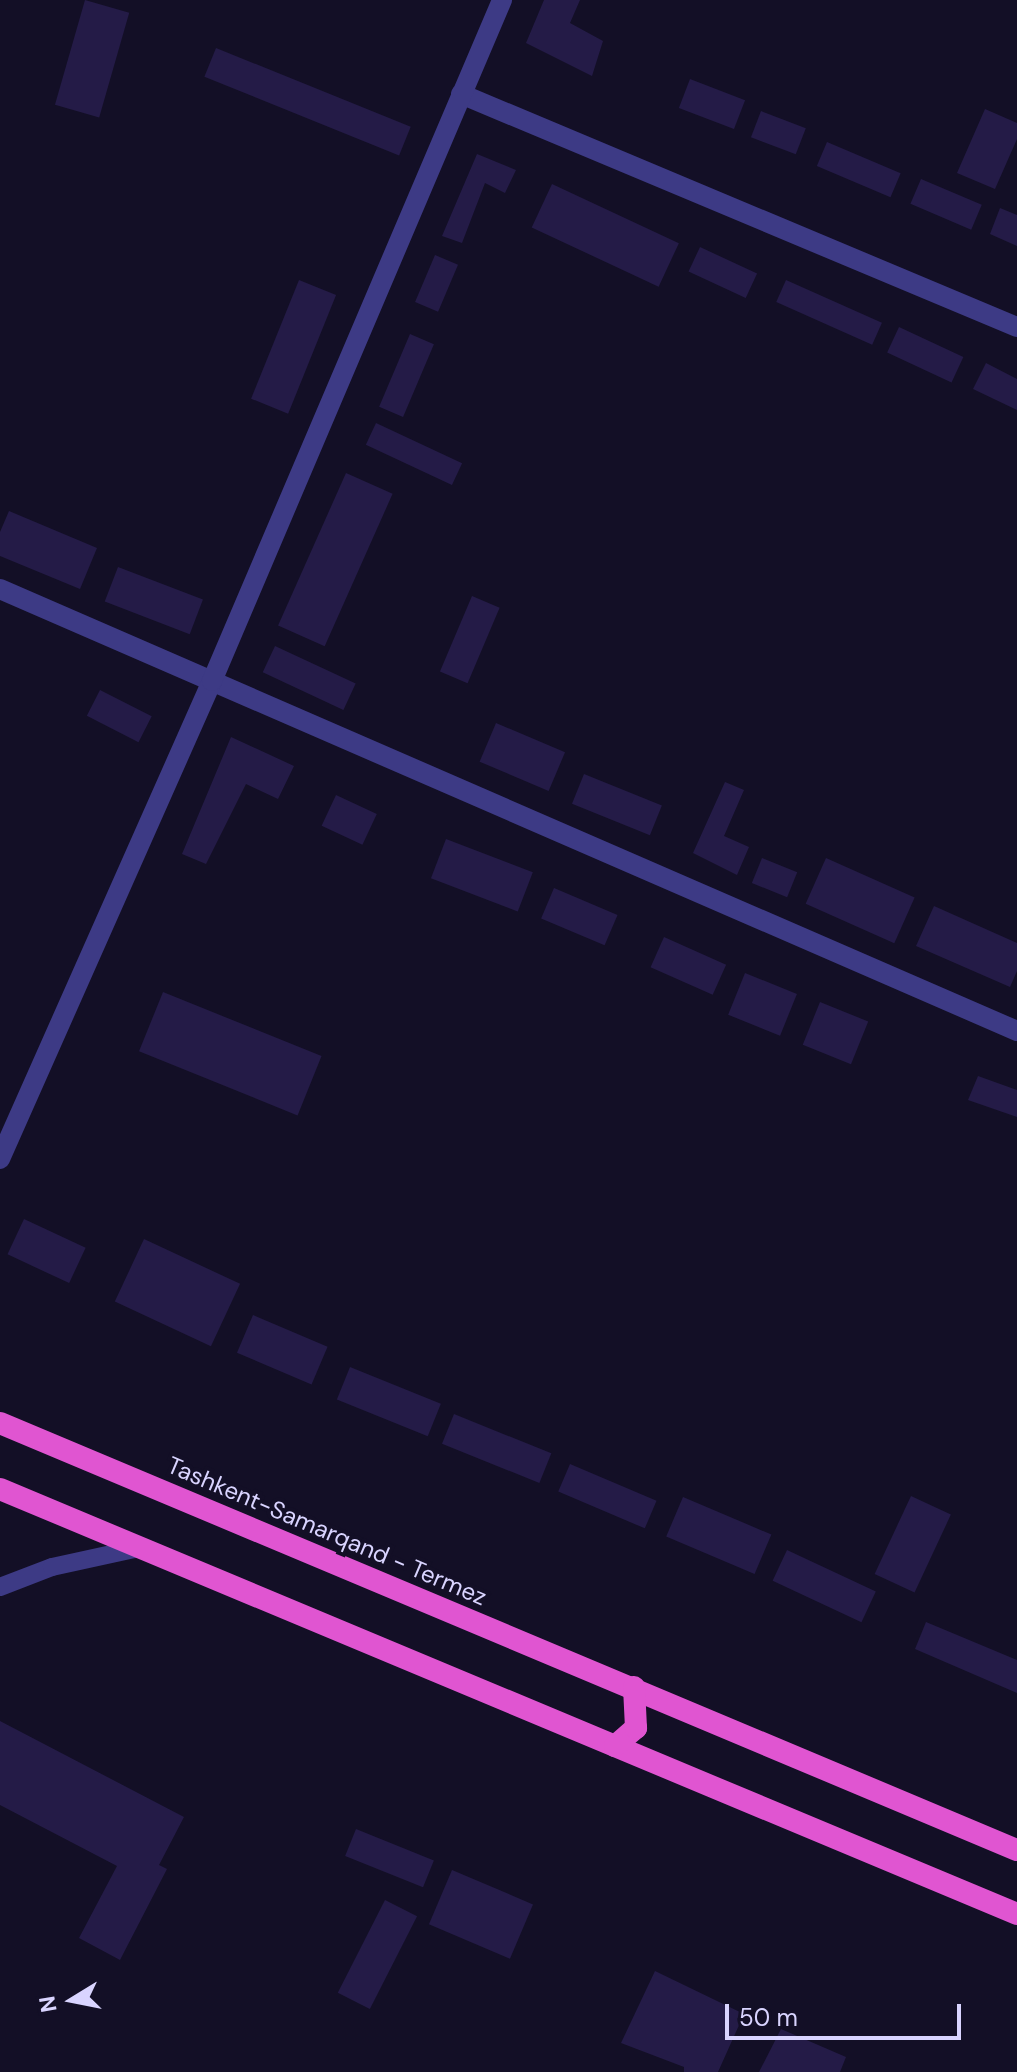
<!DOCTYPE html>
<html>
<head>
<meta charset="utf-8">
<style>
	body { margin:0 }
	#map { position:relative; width:1017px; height:2072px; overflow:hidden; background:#130f26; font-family:"DM Sans",sans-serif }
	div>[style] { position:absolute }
	.building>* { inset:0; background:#241b47; transform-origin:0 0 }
	.service>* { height:18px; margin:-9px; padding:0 9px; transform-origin:9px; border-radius:9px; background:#3d3a85 }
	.minor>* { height:20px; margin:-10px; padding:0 10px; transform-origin:10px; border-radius:10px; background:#3d3a85 }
	.trunk>* { height:22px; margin:-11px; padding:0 11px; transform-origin:11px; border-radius:11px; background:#e055d1 }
	span { translate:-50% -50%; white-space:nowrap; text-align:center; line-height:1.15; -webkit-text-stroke:8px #130f26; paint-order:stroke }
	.street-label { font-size:24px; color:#d9d4ff }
	.north { position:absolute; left:32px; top:1960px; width:80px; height:80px; -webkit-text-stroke:6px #130f26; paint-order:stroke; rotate:260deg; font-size:22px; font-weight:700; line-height:32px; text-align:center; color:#d9d4ff }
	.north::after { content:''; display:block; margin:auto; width:28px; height:36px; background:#d9d4ff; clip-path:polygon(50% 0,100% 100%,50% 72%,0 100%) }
	.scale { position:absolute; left:725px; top:2004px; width:236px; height:36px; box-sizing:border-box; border:4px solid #d9d4ff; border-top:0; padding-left:10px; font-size:24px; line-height:28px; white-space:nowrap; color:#d9d4ff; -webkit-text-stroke:6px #130f26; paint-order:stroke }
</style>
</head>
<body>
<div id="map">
	<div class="building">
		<i style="left:85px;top:0;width:46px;height:109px;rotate:16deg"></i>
		<i style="clip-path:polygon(544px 0,580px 0,570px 23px,603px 41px,592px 76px,526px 43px)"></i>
		<i style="left:216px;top:48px;width:210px;height:31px;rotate:22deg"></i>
		<i style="left:690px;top:79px;width:59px;height:31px;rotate:21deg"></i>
		<i style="clip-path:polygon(985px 109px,1017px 123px,1017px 139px,995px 189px,957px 173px)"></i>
		<i style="left:761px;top:111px;width:48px;height:28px;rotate:21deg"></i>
		<i style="left:827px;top:142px;width:80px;height:26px;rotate:23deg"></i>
		<i style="clip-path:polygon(477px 154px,516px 170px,505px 193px,485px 183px,462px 243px,442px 236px)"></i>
		<i style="left:921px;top:179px;width:66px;height:27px;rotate:23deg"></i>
		<i style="left:552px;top:184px;width:140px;height:48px;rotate:25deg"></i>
		<i style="clip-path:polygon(1000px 208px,1017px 215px,1017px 246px,990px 234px)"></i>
		<i style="left:700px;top:247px;width:63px;height:27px;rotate:25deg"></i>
		<i style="left:435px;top:255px;width:25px;height:51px;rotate:23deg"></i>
		<i style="left:299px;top:280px;width:40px;height:128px;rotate:22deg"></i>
		<i style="left:786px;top:280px;width:105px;height:24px;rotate:24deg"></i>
		<i style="left:899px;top:327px;width:71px;height:28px;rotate:25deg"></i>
		<i style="left:410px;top:334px;width:26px;height:79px;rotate:23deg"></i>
		<i style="clip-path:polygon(986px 363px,1017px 379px,1017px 410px,973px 389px)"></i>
		<i style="left:376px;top:423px;width:95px;height:24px;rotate:25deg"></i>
		<i style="left:346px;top:473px;width:51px;height:167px;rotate:24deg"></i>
		<i style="clip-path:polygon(9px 511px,97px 548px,80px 589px,0 556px,0 532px)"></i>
		<i style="left:118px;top:567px;width:91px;height:37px;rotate:21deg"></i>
		<i style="left:472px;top:596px;width:30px;height:82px;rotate:23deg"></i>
		<i style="left:275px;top:646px;width:89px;height:29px;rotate:25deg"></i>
		<i style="left:100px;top:690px;width:58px;height:29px;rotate:27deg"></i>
		<i style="left:496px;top:723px;width:75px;height:42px;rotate:23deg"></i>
		<i style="clip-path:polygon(231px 737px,294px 766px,278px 799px,246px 784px,206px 864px,182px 854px)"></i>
		<i style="left:584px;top:774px;width:84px;height:32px;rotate:22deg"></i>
		<i style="clip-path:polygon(725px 782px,744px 790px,724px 836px,749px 847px,737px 875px,693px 853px)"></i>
		<i style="left:336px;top:795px;width:45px;height:34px;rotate:25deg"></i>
		<i style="left:446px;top:839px;width:93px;height:42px;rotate:21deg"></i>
		<i style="left:762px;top:858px;width:38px;height:27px;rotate:22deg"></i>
		<i style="left:826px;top:858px;width:97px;height:50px;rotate:24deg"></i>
		<i style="left:554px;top:888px;width:69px;height:33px;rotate:23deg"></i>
		<i style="clip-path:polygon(934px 906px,1017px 943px,1017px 971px,1010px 987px,916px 946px)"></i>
		<i style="left:664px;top:937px;width:68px;height:33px;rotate:24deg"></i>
		<i style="left:745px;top:973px;width:56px;height:45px;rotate:22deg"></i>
		<i style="left:163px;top:992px;width:171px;height:64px;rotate:22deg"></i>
		<i style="left:820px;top:1002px;width:52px;height:46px;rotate:22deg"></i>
		<i style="clip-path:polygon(978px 1076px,1017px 1090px,1017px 1117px,968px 1100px)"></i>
		<i style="left:24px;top:1219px;width:68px;height:39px;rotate:25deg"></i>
		<i style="left:144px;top:1239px;width:106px;height:69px;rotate:25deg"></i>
		<i style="left:253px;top:1315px;width:81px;height:41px;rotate:23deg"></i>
		<i style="left:350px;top:1367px;width:98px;height:35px;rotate:22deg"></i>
		<i style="left:454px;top:1414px;width:105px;height:32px;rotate:22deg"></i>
		<i style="left:570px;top:1464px;width:94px;height:30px;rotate:23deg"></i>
		<i style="left:911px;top:1496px;width:44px;height:86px;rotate:25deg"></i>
		<i style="left:683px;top:1497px;width:96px;height:43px;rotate:23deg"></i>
		<i style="left:787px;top:1550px;width:98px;height:34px;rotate:25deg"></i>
		<i style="clip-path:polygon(926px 1622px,1017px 1660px,1017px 1693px,915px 1649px)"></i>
		<i style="clip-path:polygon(0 1721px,184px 1817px,159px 1865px,167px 1869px,120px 1960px,79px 1938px,117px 1866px,0 1805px)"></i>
		<i style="left:356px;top:1829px;width:84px;height:29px;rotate:22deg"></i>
		<i style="left:452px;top:1870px;width:88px;height:59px;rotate:23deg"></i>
		<i style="left:385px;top:1900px;width:36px;height:104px;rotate:27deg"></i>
		<i style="clip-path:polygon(655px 1971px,744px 2014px,718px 2072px,684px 2072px,684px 2067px,621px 2043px)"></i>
		<i style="clip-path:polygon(781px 2029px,846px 2057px,840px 2072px,759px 2072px)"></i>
	</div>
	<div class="service">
		<i style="left:0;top:1587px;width:56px;rotate:-21deg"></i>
		<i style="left:52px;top:1567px;width:89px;rotate:-12.3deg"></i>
	</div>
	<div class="minor">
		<i style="left:461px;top:94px;width:603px;rotate:22.74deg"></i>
		<i style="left:0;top:589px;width:1109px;rotate:23.49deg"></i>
		<i style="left:0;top:1159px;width:523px;rotate:-66.08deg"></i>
		<i style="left:212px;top:681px;width:740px;rotate:-66.93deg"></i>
	</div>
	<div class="trunk">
		<i style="left:0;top:1423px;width:1103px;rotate:22.78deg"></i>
		<i style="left:0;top:1489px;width:1102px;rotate:22.68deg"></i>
		<i style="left:615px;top:1746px;width:28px;rotate:-41deg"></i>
		<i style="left:636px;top:1728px;width:41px;rotate:-92.8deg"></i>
	</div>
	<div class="street-label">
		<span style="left:327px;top:1531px;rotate:23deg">Tashkent-Samarqand - Termez</span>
	</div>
	<div class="north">N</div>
	<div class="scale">50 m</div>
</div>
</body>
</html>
